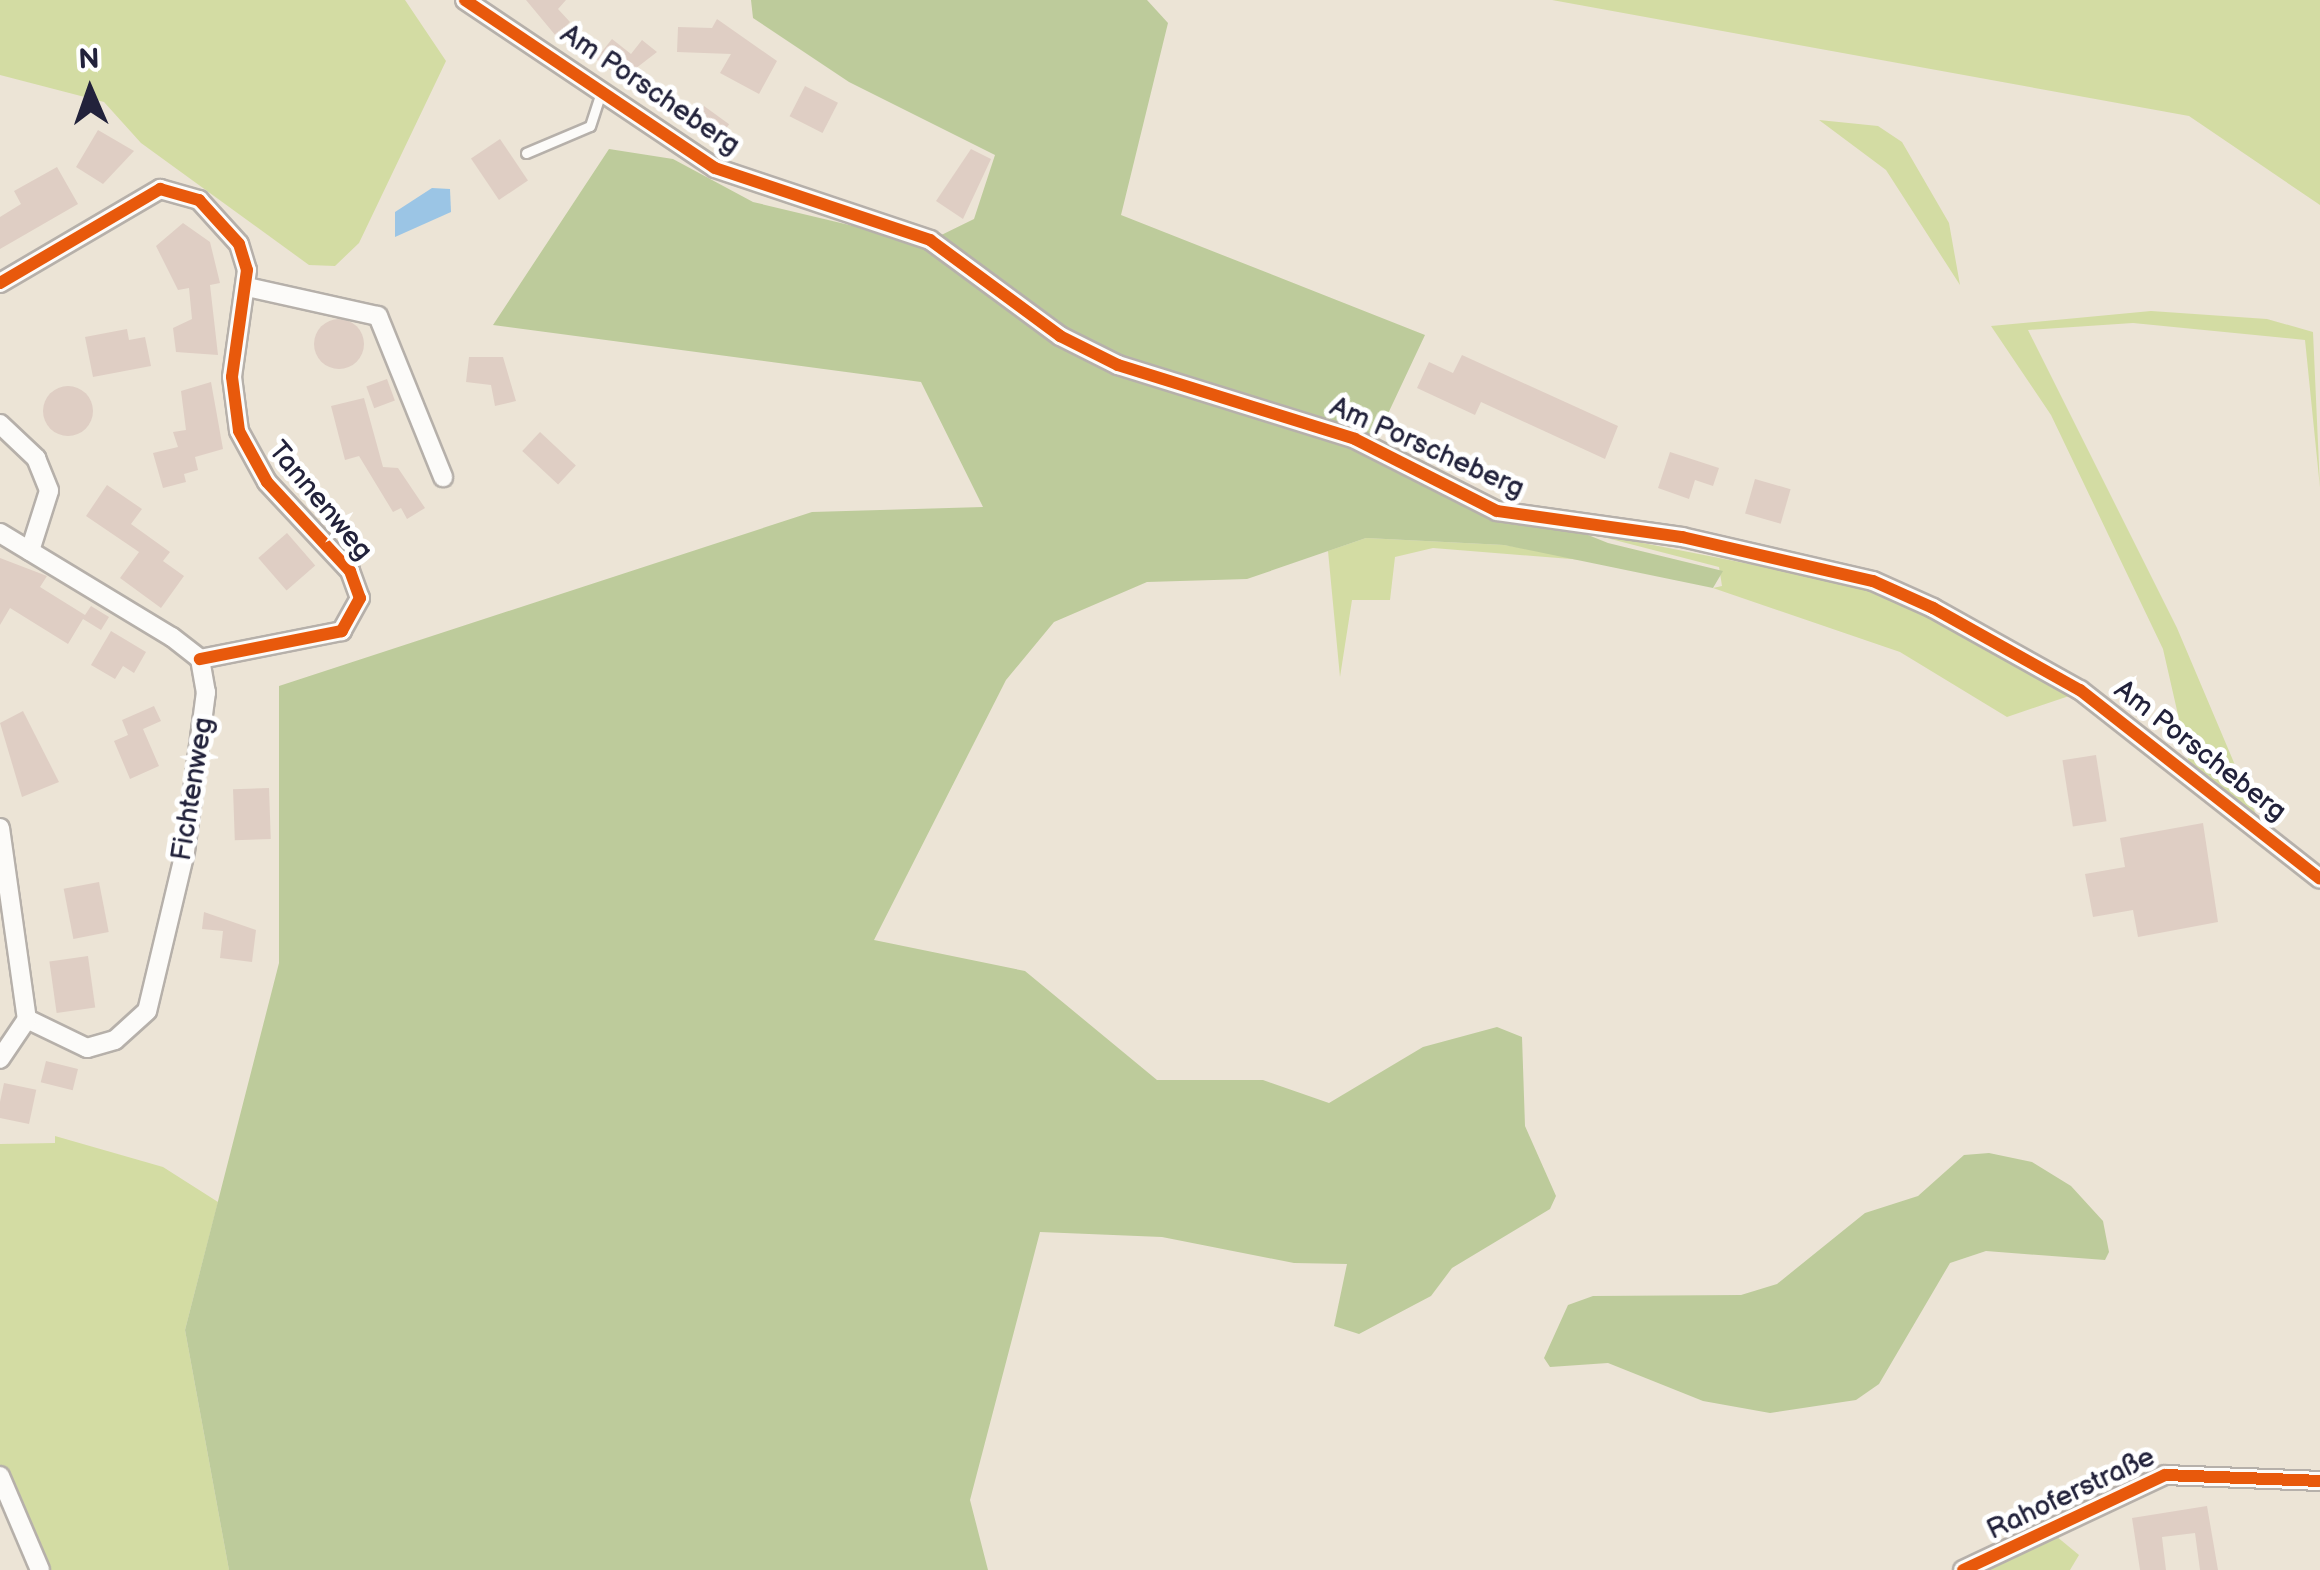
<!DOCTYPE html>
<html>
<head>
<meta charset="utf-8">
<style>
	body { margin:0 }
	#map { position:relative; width:2320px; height:1570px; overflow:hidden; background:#ece4d6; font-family:"Balsamiq Sans",sans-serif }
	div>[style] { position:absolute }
	.green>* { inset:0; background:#d3dca3 }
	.forest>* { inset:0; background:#bdcb9b }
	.water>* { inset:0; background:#9bc5e5 }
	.building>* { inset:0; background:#dfcec4; transform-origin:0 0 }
	.round { border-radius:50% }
	.roads { filter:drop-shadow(2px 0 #b6b0aa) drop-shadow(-2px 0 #b6b0aa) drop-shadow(0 2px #b6b0aa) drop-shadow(0 -2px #b6b0aa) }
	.lane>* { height:9px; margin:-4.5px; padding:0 4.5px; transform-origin:4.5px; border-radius:4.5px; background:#fcfbf9 }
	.street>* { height:18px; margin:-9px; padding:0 9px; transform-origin:9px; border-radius:9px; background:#fcfbf9 }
	.cycleway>* { height:12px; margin:-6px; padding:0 6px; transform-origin:6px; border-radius:6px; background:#e8590c }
	span { translate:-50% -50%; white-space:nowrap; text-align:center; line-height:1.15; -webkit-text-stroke:10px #fff; paint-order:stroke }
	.street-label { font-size:28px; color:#22223b }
	.north { position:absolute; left:40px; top:40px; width:100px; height:100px; -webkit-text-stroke:8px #fff; paint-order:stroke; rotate:358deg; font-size:28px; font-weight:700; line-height:40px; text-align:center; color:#22223b }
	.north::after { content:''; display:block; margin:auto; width:35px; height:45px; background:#22223b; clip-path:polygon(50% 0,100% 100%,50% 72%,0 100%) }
</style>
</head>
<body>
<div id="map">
	<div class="green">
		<i style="clip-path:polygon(0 0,405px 0,446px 61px,359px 243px,335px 266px,309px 265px,141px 143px,104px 102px,0 75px)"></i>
		<i style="clip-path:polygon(1552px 0,2320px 0,2320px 205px,2189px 116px)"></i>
		<i style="clip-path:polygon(1819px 120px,1878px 126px,1902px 142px,1949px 223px,1960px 285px,1886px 170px)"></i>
		<i style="clip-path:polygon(2151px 311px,2267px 319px,2313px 332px,2320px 488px,2305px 340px,2133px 323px,2028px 330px,2177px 628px,2257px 817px,2189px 763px,2163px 649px,2051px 415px,1991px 326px)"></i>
		<i style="clip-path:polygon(1572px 529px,1881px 590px,2075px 694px,2007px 717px,1900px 652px,1713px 588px,1722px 586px,1719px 567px)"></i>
		<i style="clip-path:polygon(1366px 538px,1504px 545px,1621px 563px,1433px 548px,1395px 557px,1390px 600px,1352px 600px,1340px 677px,1328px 551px)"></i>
		<i style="clip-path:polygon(55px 1136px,163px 1167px,218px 1202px,185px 1330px,229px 1570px,32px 1570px,0 1492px,0 1144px,55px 1143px)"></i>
		<i style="clip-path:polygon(2056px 1536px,2079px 1555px,2070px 1570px,1980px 1570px)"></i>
	</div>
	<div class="forest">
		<i style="clip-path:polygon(751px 0,1147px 0,1168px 23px,1121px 215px,1425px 335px,1377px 437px,1381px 452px,1608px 543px,1723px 571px,1713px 588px,1504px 545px,1366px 538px,1247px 579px,1147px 582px,1054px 622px,1006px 680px,874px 940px,1025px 971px,1157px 1080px,1263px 1080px,1329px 1103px,1423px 1047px,1497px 1027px,1522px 1037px,1525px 1126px,1556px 1196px,1550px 1209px,1452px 1268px,1431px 1296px,1359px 1334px,1334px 1326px,1347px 1264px,1294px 1263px,1162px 1237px,1040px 1232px,970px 1500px,988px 1570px,229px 1570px,185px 1330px,279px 963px,279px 686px,812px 512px,983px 507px,921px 382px,493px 325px,609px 149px,673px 159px,753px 202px,925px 243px,974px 219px,995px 155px,849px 82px,753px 18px)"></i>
		<i style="clip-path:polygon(1989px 1153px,2032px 1162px,2071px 1186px,2103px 1221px,2109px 1252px,2105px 1260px,1986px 1251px,1950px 1263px,1879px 1384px,1856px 1400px,1770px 1413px,1703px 1401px,1608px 1363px,1550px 1367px,1544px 1358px,1568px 1305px,1593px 1296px,1741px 1295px,1777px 1284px,1865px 1213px,1918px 1196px,1964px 1155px)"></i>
	</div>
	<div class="water">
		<i style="clip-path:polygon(432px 188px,450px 189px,451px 212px,395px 237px,395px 212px)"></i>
	</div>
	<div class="building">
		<i style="clip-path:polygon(526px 0,566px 0,558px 9px,570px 22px,556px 36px)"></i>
		<i style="clip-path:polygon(717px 19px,777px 61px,759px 94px,720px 73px,731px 54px,677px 52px,678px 27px,712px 28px)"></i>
		<i style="clip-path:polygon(612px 39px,631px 54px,642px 40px,657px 52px,622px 79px,596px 59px)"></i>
		<i style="left:805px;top:86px;width:37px;height:34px;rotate:27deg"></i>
		<i style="left:704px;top:106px;width:31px;height:24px;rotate:36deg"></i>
		<i style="clip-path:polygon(98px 130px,134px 151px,103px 184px,76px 167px)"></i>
		<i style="left:500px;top:139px;width:50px;height:35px;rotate:56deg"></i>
		<i style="clip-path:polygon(971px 149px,991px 159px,963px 219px,936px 201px)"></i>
		<i style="clip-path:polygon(57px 167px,78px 204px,0 249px,0 217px,21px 204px,14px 191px)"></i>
		<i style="clip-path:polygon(183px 223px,210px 242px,220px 283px,210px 285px,218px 355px,176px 352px,173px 328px,192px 319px,189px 288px,178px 290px,156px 246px)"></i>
		<i class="round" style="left:314px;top:319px;width:50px;height:50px"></i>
		<i style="clip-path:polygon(127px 329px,129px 340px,145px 337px,151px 366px,93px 377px,85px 337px)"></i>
		<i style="clip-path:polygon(1462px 355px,1618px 426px,1605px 459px,1481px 402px,1475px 415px,1417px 388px,1429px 362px,1453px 373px)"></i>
		<i style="clip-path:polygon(469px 357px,503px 357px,516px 401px,495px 406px,491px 385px,466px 382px)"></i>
		<i style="left:387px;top:379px;width:23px;height:22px;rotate:70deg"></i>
		<i style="clip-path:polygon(211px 382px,223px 449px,195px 457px,198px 470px,184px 474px,186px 482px,163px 488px,153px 453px,178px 447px,173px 432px,186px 430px,181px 391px)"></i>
		<i class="round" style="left:43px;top:386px;width:50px;height:50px"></i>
		<i style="clip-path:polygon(364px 398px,383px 467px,398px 468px,425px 508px,407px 519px,401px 508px,393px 512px,359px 456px,345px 460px,331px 406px)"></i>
		<i style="left:540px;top:432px;width:49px;height:26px;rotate:43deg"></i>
		<i style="clip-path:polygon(1670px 452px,1719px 468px,1713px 486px,1695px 480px,1689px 499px,1658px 488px)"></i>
		<i style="left:1755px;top:479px;width:37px;height:36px;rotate:16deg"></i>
		<i style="clip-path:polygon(107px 485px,142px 509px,131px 524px,170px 552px,163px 561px,184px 576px,161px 608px,120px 578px,139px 552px,86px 516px)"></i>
		<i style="left:287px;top:533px;width:43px;height:38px;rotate:49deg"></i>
		<i style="clip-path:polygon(0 558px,47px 576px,40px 587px,85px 615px,91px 606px,109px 617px,101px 630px,83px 619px,68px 644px,10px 608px,0 625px)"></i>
		<i style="clip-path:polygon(111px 631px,146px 652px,134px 673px,123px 666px,115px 679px,91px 665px)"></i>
		<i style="clip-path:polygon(154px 706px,161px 721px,143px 729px,159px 766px,130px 779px,114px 741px,128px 735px,122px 720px)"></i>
		<i style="clip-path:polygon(23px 711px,59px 782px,22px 797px,0 723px)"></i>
		<i style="left:2096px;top:755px;width:67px;height:34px;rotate:81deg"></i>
		<i style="left:269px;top:788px;width:51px;height:36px;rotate:88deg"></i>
		<i style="clip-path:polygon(2203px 823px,2218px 922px,2138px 937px,2133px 910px,2093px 917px,2085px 874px,2125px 867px,2120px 838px)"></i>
		<i style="left:99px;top:882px;width:51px;height:36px;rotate:79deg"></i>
		<i style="clip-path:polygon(204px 912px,256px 930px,252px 962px,220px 958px,223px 931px,202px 929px)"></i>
		<i style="left:88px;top:956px;width:52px;height:39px;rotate:82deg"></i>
		<i style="left:46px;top:1061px;width:33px;height:22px;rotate:14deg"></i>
		<i style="left:4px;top:1083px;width:33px;height:35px;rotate:12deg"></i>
		<i style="clip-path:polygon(2207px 1506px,2218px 1570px,2200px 1570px,2195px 1533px,2162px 1537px,2166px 1570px,2140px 1570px,2132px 1518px)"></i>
	</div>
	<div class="roads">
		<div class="lane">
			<i style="left:526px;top:153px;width:69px;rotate:-22.9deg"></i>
			<i style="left:590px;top:126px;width:36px;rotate:-72deg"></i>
		</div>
		<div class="street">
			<i style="left:465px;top:0;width:301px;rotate:33.9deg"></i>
			<i style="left:715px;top:168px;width:227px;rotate:18.5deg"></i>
			<i style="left:930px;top:240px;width:162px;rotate:36.4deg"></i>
			<i style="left:1060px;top:336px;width:65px;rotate:26.6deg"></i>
			<i style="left:1118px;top:365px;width:248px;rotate:17.3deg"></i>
			<i style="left:1355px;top:439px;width:159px;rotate:26.9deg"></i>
			<i style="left:1497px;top:511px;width:187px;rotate:8deg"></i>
			<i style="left:1682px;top:537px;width:196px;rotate:13deg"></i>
			<i style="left:1873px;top:581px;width:66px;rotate:24.2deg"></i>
			<i style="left:1933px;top:608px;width:168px;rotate:29.2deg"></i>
			<i style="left:2080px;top:690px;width:305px;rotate:38.2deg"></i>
			<i style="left:0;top:283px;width:186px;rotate:-30.4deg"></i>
			<i style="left:160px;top:189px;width:41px;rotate:15.8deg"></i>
			<i style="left:199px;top:200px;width:59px;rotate:47.7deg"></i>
			<i style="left:239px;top:244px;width:27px;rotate:73deg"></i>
			<i style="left:247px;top:270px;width:108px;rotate:98deg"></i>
			<i style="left:232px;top:377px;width:54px;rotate:82.6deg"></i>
			<i style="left:239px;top:431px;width:58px;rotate:61.2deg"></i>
			<i style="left:267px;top:482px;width:122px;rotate:47deg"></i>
			<i style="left:350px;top:571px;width:29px;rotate:70deg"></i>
			<i style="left:360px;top:598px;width:38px;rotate:119deg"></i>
			<i style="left:342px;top:631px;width:145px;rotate:168.8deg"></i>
			<i style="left:247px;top:287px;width:134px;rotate:12.5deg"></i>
			<i style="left:378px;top:316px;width:174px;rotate:68deg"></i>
			<i style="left:0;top:424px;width:50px;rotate:43.4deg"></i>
			<i style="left:36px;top:458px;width:35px;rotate:68deg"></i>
			<i style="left:49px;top:491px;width:63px;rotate:107.6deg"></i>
			<i style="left:0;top:533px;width:201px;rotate:31.2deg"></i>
			<i style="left:172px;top:637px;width:36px;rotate:38deg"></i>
			<i style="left:200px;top:659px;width:34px;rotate:80deg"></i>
			<i style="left:206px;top:692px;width:161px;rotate:97.5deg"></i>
			<i style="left:185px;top:852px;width:163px;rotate:103.4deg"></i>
			<i style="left:147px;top:1011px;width:43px;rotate:137.8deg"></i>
			<i style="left:115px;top:1040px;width:29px;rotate:164deg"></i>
			<i style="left:87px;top:1048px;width:67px;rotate:-154.2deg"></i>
			<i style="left:0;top:828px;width:193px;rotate:82deg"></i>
			<i style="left:27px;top:1019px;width:48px;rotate:124deg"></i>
			<i style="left:0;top:1476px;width:102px;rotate:66.9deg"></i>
			<i style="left:1963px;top:1570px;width:223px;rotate:-25.2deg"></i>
			<i style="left:2165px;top:1475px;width:155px;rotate:2.2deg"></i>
		</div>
	</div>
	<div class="cycleway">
		<i style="left:465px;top:0;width:301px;rotate:33.9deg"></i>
		<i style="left:715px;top:168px;width:227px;rotate:18.5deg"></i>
		<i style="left:930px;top:240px;width:162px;rotate:36.4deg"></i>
		<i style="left:1060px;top:336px;width:65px;rotate:26.6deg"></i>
		<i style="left:1118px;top:365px;width:248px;rotate:17.3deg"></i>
		<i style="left:1355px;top:439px;width:159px;rotate:26.9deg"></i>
		<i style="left:1497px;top:511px;width:187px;rotate:8deg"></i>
		<i style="left:1682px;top:537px;width:196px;rotate:13deg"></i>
		<i style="left:1873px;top:581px;width:66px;rotate:24.2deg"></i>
		<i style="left:1933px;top:608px;width:168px;rotate:29.2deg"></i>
		<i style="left:2080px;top:690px;width:305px;rotate:38.2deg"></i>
		<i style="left:0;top:283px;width:186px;rotate:-30.4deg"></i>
		<i style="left:160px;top:189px;width:41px;rotate:15.8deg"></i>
		<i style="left:199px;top:200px;width:59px;rotate:47.7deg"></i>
		<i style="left:239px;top:244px;width:27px;rotate:73deg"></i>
		<i style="left:247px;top:270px;width:108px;rotate:98deg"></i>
		<i style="left:232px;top:377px;width:54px;rotate:82.6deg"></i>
		<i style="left:239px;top:431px;width:58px;rotate:61.2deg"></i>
		<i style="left:267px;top:482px;width:122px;rotate:47deg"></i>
		<i style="left:350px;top:571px;width:29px;rotate:70deg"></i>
		<i style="left:360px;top:598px;width:38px;rotate:119deg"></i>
		<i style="left:342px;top:631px;width:145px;rotate:168.8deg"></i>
		<i style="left:1963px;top:1570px;width:223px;rotate:-25.2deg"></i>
		<i style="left:2165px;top:1475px;width:155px;rotate:2.2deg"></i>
	</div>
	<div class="street-label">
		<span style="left:650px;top:90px;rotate:34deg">Am Porscheberg</span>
		<span style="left:1427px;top:448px;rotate:24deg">Am Porscheberg</span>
		<span style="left:320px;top:501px;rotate:50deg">Tannenweg</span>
		<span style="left:2200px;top:751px;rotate:38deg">Am Porscheberg</span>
		<span style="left:193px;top:789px;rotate:-81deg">Fichtenweg</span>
		<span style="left:2071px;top:1494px;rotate:-25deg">Rahoferstraße</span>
	</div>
	<div class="north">N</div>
</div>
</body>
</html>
